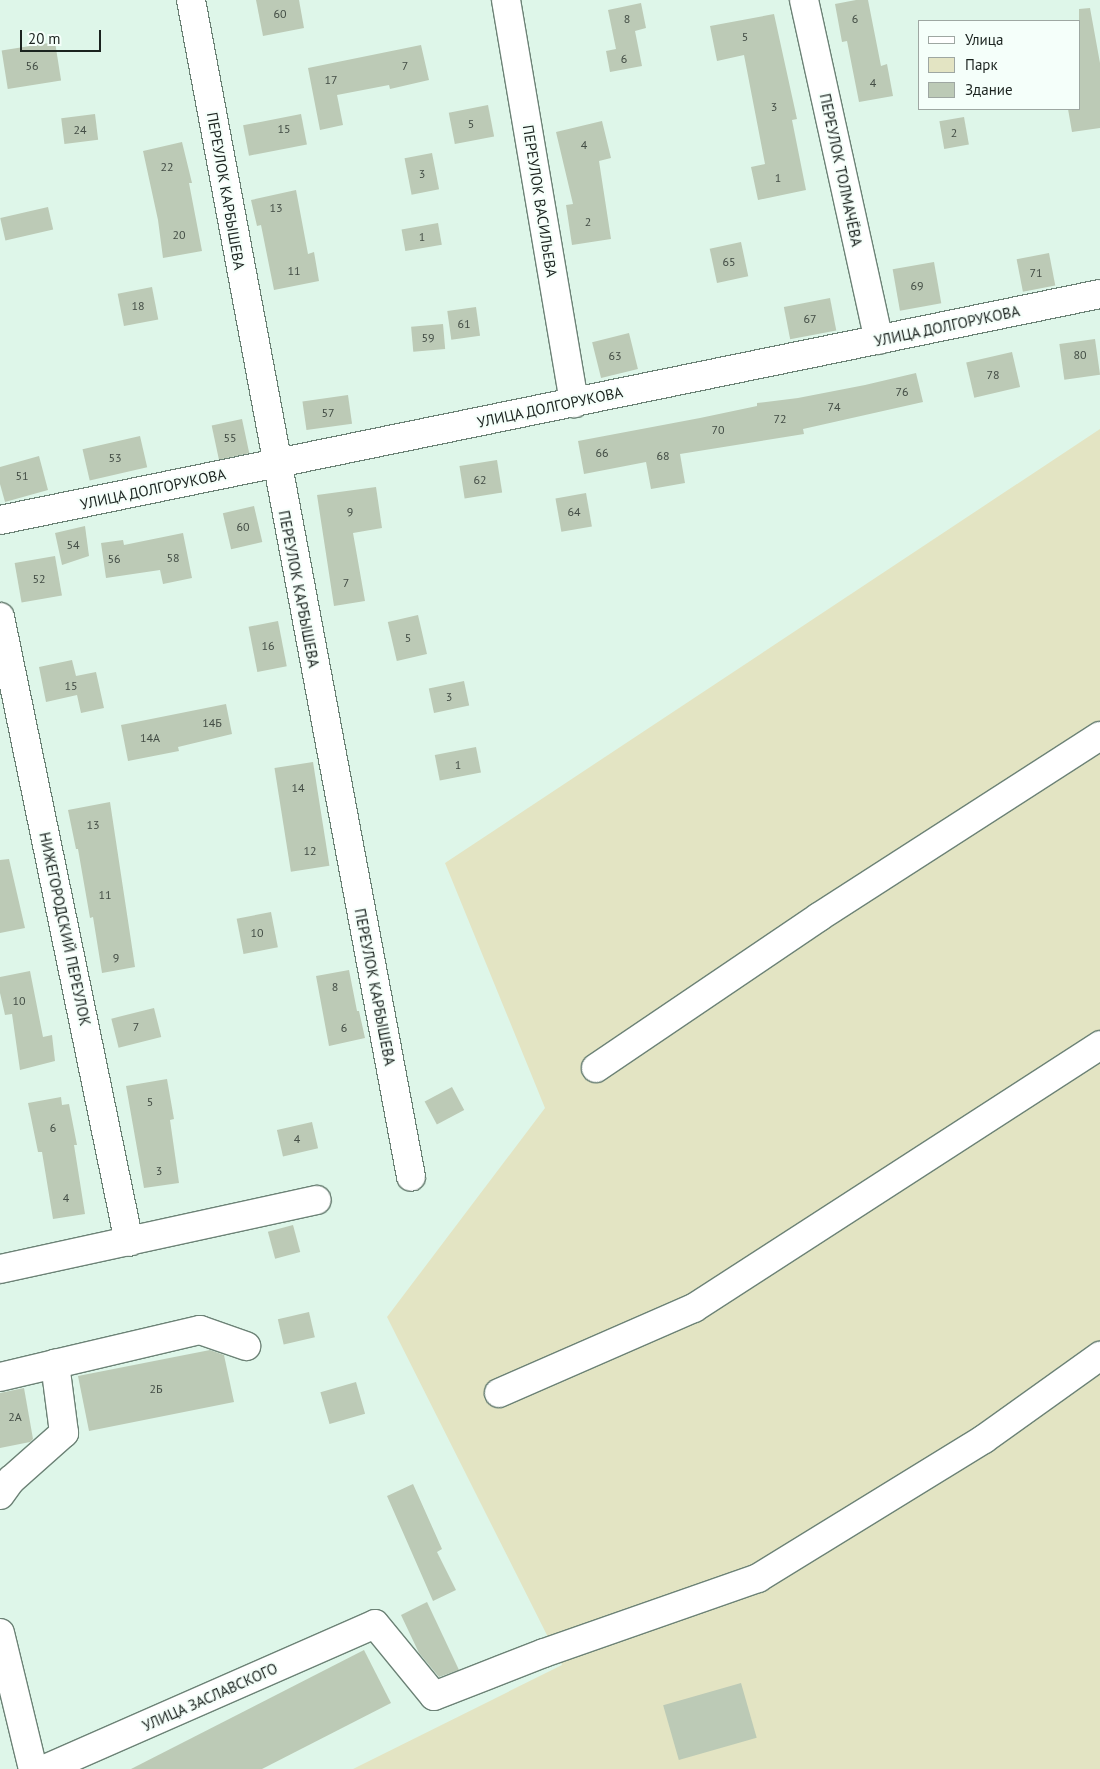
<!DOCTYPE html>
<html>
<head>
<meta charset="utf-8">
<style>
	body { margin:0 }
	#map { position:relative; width:1100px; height:1769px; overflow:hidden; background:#def6e9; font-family:"PT Sans",sans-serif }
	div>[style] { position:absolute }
	.green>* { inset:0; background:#e3e4c3 }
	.building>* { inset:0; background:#bccab6; transform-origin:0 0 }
	.roads { filter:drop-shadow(1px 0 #6c8276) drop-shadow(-1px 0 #6c8276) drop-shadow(0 1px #6c8276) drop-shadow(0 -1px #6c8276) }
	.minor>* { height:28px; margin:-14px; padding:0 14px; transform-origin:14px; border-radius:14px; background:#fff }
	span { translate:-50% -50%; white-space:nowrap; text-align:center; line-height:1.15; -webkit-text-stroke:4px #f5fffa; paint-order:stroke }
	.number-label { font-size:12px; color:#434d45 }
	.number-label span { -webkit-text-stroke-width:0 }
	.street-label { font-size:15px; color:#1b231f }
	.legend { position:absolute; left:918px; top:20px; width:162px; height:90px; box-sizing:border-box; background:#f5fffa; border:1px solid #9ea7a2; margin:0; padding:6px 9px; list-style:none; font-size:15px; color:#1b231f }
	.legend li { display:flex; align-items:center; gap:10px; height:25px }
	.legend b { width:25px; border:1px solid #9ea7a2 }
	.scale { position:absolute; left:20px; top:30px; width:81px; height:22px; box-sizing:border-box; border:2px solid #1b231f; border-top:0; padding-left:6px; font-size:15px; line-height:18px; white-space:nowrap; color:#1b231f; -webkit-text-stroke:4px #f5fffa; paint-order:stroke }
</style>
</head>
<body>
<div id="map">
	<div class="green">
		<i style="clip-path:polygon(1100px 429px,1100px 1769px,353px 1769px,562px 1665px,387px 1317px,545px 1108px,445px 863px)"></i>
	</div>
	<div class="building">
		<i style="clip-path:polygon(256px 0,299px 0,304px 28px,263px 36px)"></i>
		<i style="clip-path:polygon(856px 0,868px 0,881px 66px,887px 64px,893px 96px,859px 102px,847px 41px,842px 42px,835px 4px)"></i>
		<i style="clip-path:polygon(641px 3px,646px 28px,635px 31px,642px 66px,610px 72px,606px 51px,616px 49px,608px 10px)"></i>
		<i style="clip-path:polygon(1090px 8px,1100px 63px,1100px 128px,1072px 132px,1068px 109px,1079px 109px,1079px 9px)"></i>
		<i style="clip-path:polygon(774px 14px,797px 119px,792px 120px,806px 190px,758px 200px,751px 167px,765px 164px,744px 55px,717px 61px,710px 26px)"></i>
		<i style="left:55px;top:42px;width:39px;height:54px;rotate:81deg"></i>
		<i style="clip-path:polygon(421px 45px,429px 80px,390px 89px,389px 85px,337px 95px,343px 125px,320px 130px,308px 68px)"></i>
		<i style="left:488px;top:105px;width:32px;height:40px;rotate:79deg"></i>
		<i style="left:95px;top:114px;width:26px;height:34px;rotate:83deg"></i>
		<i style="left:301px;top:114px;width:31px;height:59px;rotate:79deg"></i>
		<i style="left:964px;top:117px;width:28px;height:25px;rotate:80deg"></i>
		<i style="clip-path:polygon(602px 121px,611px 158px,599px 161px,611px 239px,572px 245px,566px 205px,573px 204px,556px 132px)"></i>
		<i style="clip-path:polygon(182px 142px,192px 183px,189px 183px,202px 251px,163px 258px,158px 220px,143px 151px)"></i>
		<i style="left:432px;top:153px;width:37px;height:28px;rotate:79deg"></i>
		<i style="clip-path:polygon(296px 190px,308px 254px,314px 252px,319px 281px,274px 290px,261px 225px,257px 226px,251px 200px)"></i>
		<i style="left:48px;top:207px;width:23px;height:49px;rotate:77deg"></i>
		<i style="left:438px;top:223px;width:22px;height:37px;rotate:80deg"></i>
		<i style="left:741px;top:242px;width:35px;height:32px;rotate:78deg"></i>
		<i style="left:1049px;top:253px;width:33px;height:33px;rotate:79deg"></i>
		<i style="left:934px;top:262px;width:42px;height:42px;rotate:80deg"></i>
		<i style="left:152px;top:287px;width:33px;height:35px;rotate:79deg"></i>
		<i style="left:830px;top:298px;width:33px;height:47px;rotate:79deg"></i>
		<i style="left:476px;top:307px;width:29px;height:29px;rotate:82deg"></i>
		<i style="left:443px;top:324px;width:25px;height:32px;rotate:85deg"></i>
		<i style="left:629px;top:333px;width:37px;height:38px;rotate:76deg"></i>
		<i style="left:1095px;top:339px;width:36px;height:36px;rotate:82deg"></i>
		<i style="left:1012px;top:352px;width:36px;height:47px;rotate:77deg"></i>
		<i style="clip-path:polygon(916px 373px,923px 402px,803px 429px,804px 434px,680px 454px,685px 483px,651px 489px,646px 462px,584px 474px,578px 441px,700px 418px,757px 406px,757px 403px,798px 398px,865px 385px)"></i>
		<i style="left:348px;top:395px;width:29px;height:46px;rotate:82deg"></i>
		<i style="left:242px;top:419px;width:35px;height:31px;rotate:78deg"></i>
		<i style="left:140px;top:436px;width:32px;height:59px;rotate:77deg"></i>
		<i style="clip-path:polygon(39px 456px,48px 490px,5px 502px,0 484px,0 467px)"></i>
		<i style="left:497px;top:460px;width:33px;height:38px;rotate:81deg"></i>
		<i style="clip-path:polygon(376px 487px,382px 528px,353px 533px,365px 601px,334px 606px,317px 495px)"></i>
		<i style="left:586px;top:493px;width:34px;height:31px;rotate:80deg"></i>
		<i style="left:254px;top:506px;width:37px;height:32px;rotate:77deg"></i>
		<i style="clip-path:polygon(85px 526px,89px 556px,62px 565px,55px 533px)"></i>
		<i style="clip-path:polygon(183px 533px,192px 578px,163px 584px,160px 570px,106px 578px,101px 543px,123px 540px,124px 545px)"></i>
		<i style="left:55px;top:556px;width:40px;height:41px;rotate:80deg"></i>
		<i style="left:418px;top:615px;width:40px;height:31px;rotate:77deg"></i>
		<i style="left:278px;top:621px;width:46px;height:30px;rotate:79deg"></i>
		<i style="clip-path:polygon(72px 660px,76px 676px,96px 672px,104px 708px,81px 713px,77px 695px,46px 702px,39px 667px)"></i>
		<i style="left:464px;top:681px;width:25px;height:36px;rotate:78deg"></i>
		<i style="clip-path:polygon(226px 704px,232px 734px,178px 747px,179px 751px,128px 761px,121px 725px)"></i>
		<i style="left:476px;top:747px;width:26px;height:42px;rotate:79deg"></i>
		<i style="left:313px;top:762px;width:105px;height:39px;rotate:81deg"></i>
		<i style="clip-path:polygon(110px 802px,135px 967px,102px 973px,93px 917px,90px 918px,78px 849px,76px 849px,68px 810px)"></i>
		<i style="clip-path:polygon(9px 859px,25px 928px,0 933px,0 860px)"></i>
		<i style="left:271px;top:912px;width:36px;height:35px;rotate:79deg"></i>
		<i style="clip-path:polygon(349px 970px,357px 1011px,359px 1011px,365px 1038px,329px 1046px,316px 976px)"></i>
		<i style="clip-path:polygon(30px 971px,43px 1037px,52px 1035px,55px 1061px,20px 1070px,12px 1014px,5px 1015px,0 993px,0 977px)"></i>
		<i style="left:154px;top:1008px;width:30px;height:44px;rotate:76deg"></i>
		<i style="clip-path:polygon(167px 1079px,174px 1119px,170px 1120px,179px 1183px,144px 1188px,126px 1086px)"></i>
		<i style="left:452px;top:1087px;width:26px;height:31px;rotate:62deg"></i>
		<i style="clip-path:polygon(61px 1097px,62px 1105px,69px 1104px,77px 1145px,74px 1145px,85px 1214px,53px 1219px,42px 1152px,38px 1152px,28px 1103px)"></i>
		<i style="left:312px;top:1122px;width:27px;height:36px;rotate:77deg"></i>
		<i style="left:293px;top:1225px;width:28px;height:26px;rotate:75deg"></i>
		<i style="left:309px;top:1312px;width:26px;height:32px;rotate:77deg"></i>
		<i style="clip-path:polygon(210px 1350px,224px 1355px,234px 1402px,89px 1431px,78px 1376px)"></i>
		<i style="left:356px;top:1382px;width:33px;height:37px;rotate:74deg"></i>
		<i style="clip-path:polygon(24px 1388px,33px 1439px,30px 1442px,0 1448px,0 1393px)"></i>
		<i style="clip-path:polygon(413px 1484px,442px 1549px,437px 1552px,456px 1590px,433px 1601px,387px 1496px)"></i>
		<i style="clip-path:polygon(427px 1602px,459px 1670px,439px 1677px,419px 1653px,401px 1615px)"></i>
		<i style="clip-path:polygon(364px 1650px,391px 1703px,262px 1769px,131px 1769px)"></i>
		<i style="left:741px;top:1683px;width:57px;height:81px;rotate:74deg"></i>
	</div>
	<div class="roads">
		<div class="minor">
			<i style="left:191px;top:0;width:1197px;rotate:79.41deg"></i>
			<i style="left:506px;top:0;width:409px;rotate:80.4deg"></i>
			<i style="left:804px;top:0;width:348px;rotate:77.6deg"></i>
			<i style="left:0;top:520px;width:1123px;rotate:-11.61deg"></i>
			<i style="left:0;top:617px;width:638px;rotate:78.34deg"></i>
			<i style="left:596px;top:1068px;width:269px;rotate:-34.1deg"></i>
			<i style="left:819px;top:917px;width:334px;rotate:-32.8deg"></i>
			<i style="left:0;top:1269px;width:324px;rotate:-12.3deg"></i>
			<i style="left:0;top:1377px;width:57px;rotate:-13.3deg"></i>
			<i style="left:499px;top:1393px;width:213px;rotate:-23.6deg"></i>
			<i style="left:694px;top:1308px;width:484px;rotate:-32.9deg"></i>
			<i style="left:0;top:1495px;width:19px;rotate:-54deg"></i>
			<i style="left:11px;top:1480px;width:71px;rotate:-41.6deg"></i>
			<i style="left:64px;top:1433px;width:70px;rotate:-97.4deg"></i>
			<i style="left:55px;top:1364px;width:149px;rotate:-13.2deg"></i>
			<i style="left:200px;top:1330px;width:49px;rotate:19.2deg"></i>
			<i style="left:0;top:1633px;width:140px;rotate:76.4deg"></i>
			<i style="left:45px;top:1769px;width:360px;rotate:-23.7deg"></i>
			<i style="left:375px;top:1624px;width:93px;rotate:50.7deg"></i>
			<i style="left:434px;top:1696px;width:118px;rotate:-21.4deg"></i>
			<i style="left:544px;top:1653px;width:227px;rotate:-19.3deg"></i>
			<i style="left:758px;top:1578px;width:265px;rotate:-31.6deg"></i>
			<i style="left:984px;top:1439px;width:143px;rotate:-35.6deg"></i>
		</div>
	</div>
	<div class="number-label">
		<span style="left:280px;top:14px">60</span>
		<span style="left:627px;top:19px">8</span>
		<span style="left:855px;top:19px">6</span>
		<span style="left:745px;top:37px">5</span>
		<span style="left:624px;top:59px">6</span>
		<span style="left:32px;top:66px">56</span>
		<span style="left:405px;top:66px">7</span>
		<span style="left:331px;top:80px">17</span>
		<span style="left:873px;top:83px">4</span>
		<span style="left:774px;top:107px">3</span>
		<span style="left:471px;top:124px">5</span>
		<span style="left:284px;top:129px">15</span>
		<span style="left:80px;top:130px">24</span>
		<span style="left:954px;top:133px">2</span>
		<span style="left:584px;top:145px">4</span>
		<span style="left:167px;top:167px">22</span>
		<span style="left:422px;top:174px">3</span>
		<span style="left:778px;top:178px">1</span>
		<span style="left:276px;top:208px">13</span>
		<span style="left:588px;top:222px">2</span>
		<span style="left:179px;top:235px">20</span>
		<span style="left:422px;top:237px">1</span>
		<span style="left:729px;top:262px">65</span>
		<span style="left:294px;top:271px">11</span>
		<span style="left:1036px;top:273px">71</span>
		<span style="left:917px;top:286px">69</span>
		<span style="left:138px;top:306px">18</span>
		<span style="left:810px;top:319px">67</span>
		<span style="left:464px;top:324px">61</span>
		<span style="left:428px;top:338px">59</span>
		<span style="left:1080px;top:355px">80</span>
		<span style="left:615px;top:356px">63</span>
		<span style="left:993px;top:375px">78</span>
		<span style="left:902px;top:392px">76</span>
		<span style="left:834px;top:407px">74</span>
		<span style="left:328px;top:413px">57</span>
		<span style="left:780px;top:419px">72</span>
		<span style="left:718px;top:430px">70</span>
		<span style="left:230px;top:438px">55</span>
		<span style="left:602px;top:453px">66</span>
		<span style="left:663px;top:456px">68</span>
		<span style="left:115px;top:458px">53</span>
		<span style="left:22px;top:476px">51</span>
		<span style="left:480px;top:480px">62</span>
		<span style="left:350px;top:512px">9</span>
		<span style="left:574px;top:512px">64</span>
		<span style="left:243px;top:527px">60</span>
		<span style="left:73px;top:545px">54</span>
		<span style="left:173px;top:558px">58</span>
		<span style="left:114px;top:559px">56</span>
		<span style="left:39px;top:579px">52</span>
		<span style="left:346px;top:583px">7</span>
		<span style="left:408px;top:638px">5</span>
		<span style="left:268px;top:646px">16</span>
		<span style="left:71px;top:686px">15</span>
		<span style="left:449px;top:697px">3</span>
		<span style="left:212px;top:723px">14Б</span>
		<span style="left:150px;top:738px">14А</span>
		<span style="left:458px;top:765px">1</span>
		<span style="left:298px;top:788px">14</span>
		<span style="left:93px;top:825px">13</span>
		<span style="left:310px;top:851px">12</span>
		<span style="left:105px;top:895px">11</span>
		<span style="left:257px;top:933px">10</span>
		<span style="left:116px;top:958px">9</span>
		<span style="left:335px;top:987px">8</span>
		<span style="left:19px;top:1001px">10</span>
		<span style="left:136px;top:1027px">7</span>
		<span style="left:344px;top:1028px">6</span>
		<span style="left:150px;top:1102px">5</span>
		<span style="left:53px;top:1128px">6</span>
		<span style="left:297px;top:1139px">4</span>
		<span style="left:159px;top:1171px">3</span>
		<span style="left:66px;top:1198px">4</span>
		<span style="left:156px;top:1389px">2Б</span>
		<span style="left:15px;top:1417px">2А</span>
	</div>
	<div class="street-label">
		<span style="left:841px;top:170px;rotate:78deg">ПЕРЕУЛОК ТОЛМАЧЁВА</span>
		<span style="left:226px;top:191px;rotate:80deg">ПЕРЕУЛОК КАРБЫШЕВА</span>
		<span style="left:540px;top:201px;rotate:81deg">ПЕРЕУЛОК ВАСИЛЬЕВА</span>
		<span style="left:947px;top:326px;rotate:-12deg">УЛИЦА ДОЛГОРУКОВА</span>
		<span style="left:550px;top:407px;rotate:-12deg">УЛИЦА ДОЛГОРУКОВА</span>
		<span style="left:153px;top:489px;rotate:-12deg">УЛИЦА ДОЛГОРУКОВА</span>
		<span style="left:299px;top:589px;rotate:79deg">ПЕРЕУЛОК КАРБЫШЕВА</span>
		<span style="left:65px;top:929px;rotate:78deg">НИЖЕГОРОДСКИЙ ПЕРЕУЛОК</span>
		<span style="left:375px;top:987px;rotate:79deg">ПЕРЕУЛОК КАРБЫШЕВА</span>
		<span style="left:210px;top:1697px;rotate:-24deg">УЛИЦА ЗАСЛАВСКОГО</span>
	</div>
	<ul class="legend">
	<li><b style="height:6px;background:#fff"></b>Улица</li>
	<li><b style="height:14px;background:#e3e4c3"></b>Парк</li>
	<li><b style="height:14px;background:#bccab6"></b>Здание</li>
	</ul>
	<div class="scale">20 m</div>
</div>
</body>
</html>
